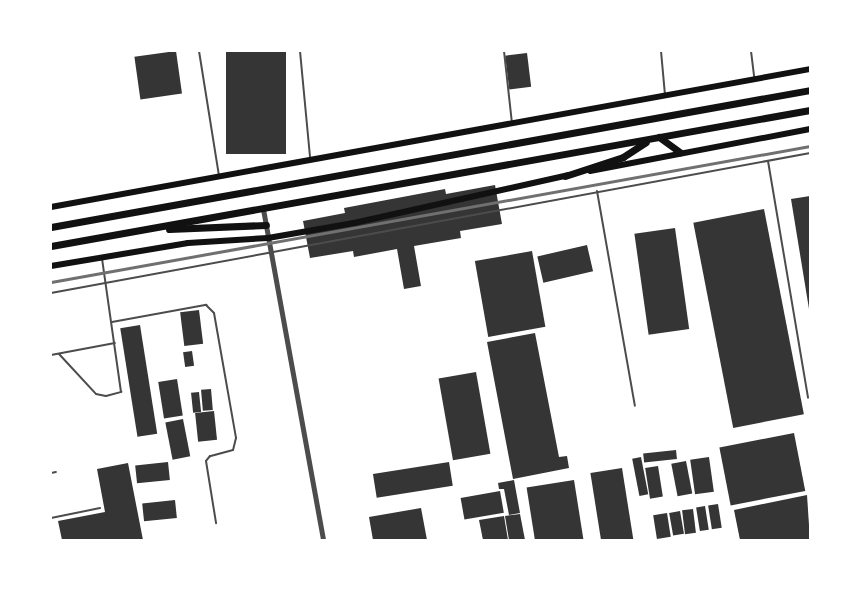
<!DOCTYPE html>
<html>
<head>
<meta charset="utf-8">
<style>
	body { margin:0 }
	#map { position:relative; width:861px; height:591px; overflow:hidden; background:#fff; font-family:Mulish,sans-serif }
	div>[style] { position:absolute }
	.building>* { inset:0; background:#353535; transform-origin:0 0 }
	.service>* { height:2px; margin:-1px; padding:0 1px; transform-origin:1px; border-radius:1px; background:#4c4c4c }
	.tertiary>* { height:5px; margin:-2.5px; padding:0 2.5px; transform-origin:2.5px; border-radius:2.5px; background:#4c4c4c }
	.secondary>* { height:6px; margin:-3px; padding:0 3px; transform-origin:3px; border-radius:3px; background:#111 }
	.trunk>* { height:7px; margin:-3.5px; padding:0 3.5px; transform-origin:3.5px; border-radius:3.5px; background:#111 }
	.rail>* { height:3px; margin:-1.5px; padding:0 1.5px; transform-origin:1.5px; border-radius:1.5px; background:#707070 }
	span { translate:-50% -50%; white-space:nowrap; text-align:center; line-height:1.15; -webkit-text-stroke:6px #fff; paint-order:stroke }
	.frame { position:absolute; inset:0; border:52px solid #fff; pointer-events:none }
</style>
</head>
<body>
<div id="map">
	<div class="building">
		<i style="left:176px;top:51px;width:43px;height:42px;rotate:82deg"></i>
		<i style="left:226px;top:51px;width:60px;height:103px"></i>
		<i style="left:527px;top:53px;width:34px;height:22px;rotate:83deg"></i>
		<i style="clip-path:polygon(495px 185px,502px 224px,460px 231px,461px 238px,414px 246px,421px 286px,404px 289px,397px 249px,354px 257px,353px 251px,310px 258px,303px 221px,345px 213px,344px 208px,445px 189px,446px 194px)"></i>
		<i style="clip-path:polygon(810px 196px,810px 309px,809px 309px,791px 199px)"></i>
		<i style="left:764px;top:209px;width:209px;height:72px;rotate:79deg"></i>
		<i style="left:675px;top:228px;width:102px;height:41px;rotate:82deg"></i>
		<i style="left:587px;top:245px;width:27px;height:51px;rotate:77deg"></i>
		<i style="left:532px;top:251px;width:77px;height:58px;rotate:80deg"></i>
		<i style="left:199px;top:310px;width:34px;height:19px;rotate:83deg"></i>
		<i style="left:140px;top:325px;width:110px;height:20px;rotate:81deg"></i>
		<i style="clip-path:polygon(535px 333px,559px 457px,567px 456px,569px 468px,513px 479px,487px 342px)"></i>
		<i style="left:192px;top:351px;width:15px;height:9px;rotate:82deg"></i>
		<i style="left:476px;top:372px;width:83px;height:38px;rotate:80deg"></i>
		<i style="left:177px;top:379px;width:37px;height:19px;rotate:81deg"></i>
		<i style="left:211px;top:389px;width:21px;height:10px;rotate:85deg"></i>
		<i style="left:199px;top:392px;width:20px;height:8px;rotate:84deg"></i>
		<i style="left:214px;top:411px;width:29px;height:19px;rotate:84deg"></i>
		<i style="left:183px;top:419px;width:38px;height:18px;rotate:79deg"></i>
		<i style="left:794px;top:433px;width:59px;height:76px;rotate:79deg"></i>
		<i style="left:676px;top:450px;width:9px;height:33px;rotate:84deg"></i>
		<i style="left:641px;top:457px;width:38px;height:9px;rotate:79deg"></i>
		<i style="left:709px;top:457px;width:35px;height:19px;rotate:82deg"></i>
		<i style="left:686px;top:461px;width:33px;height:15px;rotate:79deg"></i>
		<i style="left:168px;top:462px;width:18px;height:33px;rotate:84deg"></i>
		<i style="left:449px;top:462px;width:24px;height:77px;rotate:81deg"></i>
		<i style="clip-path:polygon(128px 463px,143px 540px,62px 540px,58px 521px,105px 512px,97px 469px)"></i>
		<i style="left:658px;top:466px;width:31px;height:13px;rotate:81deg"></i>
		<i style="left:622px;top:468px;width:73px;height:32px;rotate:81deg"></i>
		<i style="clip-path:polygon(514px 480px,520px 513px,509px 515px,504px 489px,499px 489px,498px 483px)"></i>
		<i style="left:574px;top:480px;width:61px;height:48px;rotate:81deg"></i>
		<i style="left:500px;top:491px;width:22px;height:40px;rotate:80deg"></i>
		<i style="clip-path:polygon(807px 495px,810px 540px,740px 540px,734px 510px)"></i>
		<i style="left:175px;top:500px;width:18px;height:33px;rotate:84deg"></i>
		<i style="left:718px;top:504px;width:24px;height:10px;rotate:81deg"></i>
		<i style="left:705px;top:506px;width:24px;height:9px;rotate:81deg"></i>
		<i style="clip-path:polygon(421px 508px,427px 540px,373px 540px,369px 517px)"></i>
		<i style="left:693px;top:509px;width:24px;height:11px;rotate:83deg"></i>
		<i style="left:680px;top:511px;width:23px;height:11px;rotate:80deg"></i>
		<i style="left:667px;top:513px;width:24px;height:14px;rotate:81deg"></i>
		<i style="clip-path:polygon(520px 514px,525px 540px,509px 540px,505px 516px)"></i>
		<i style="clip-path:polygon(504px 516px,508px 540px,483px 540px,479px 520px)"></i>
	</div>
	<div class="service">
		<i style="left:199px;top:51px;width:127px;rotate:80.9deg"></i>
		<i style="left:300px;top:51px;width:106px;rotate:84.6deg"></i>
		<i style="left:504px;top:51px;width:72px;rotate:83.7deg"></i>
		<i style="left:661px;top:51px;width:44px;rotate:84.8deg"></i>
		<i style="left:751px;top:51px;width:26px;rotate:83deg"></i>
		<i style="left:768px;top:161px;width:240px;rotate:80.4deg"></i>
		<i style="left:597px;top:191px;width:218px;rotate:80deg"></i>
		<i style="left:51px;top:293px;width:772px;rotate:-10.45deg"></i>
		<i style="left:112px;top:322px;width:96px;rotate:-10.3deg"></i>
		<i style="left:206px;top:305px;width:11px;rotate:45deg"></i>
		<i style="left:214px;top:313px;width:127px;rotate:80deg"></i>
		<i style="left:236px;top:438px;width:12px;rotate:104deg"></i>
		<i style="left:233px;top:450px;width:24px;rotate:165deg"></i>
		<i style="left:210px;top:456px;width:6px;rotate:129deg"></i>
		<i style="left:206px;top:461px;width:63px;rotate:80.8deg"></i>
		<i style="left:59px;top:354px;width:54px;rotate:47.2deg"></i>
		<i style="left:96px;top:394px;width:10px;rotate:11deg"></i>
		<i style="left:106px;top:396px;width:16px;rotate:-15deg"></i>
		<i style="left:121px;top:392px;width:135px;rotate:-98.1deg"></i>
		<i style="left:51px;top:355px;width:65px;rotate:-10.6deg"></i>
		<i style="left:51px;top:473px;width:5px;rotate:-11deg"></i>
		<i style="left:51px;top:518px;width:50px;rotate:-11.5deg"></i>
	</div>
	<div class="tertiary">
		<i style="left:263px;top:209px;width:336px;rotate:79.7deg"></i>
	</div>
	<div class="secondary">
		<i style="left:590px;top:171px;width:224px;rotate:-10.8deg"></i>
		<i style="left:51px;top:207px;width:771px;rotate:-10.3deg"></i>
		<i style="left:51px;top:266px;width:139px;rotate:-9.5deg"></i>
		<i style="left:188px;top:243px;width:80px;rotate:-3.6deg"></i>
		<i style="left:268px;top:238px;width:87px;rotate:-9.9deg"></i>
		<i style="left:354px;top:223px;width:219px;rotate:-12.6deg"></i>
	</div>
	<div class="trunk">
		<i style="left:659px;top:137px;width:26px;rotate:36deg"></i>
		<i style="left:565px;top:176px;width:61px;rotate:-18.1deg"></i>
		<i style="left:623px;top:157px;width:27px;rotate:-33deg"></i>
		<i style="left:51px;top:227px;width:771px;rotate:-10.23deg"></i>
		<i style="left:169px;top:229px;width:97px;rotate:-2.4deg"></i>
		<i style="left:51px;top:246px;width:771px;rotate:-10.16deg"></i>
	</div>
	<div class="rail">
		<i style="left:51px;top:282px;width:771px;rotate:-10.16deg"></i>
	</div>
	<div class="frame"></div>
</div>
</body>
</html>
